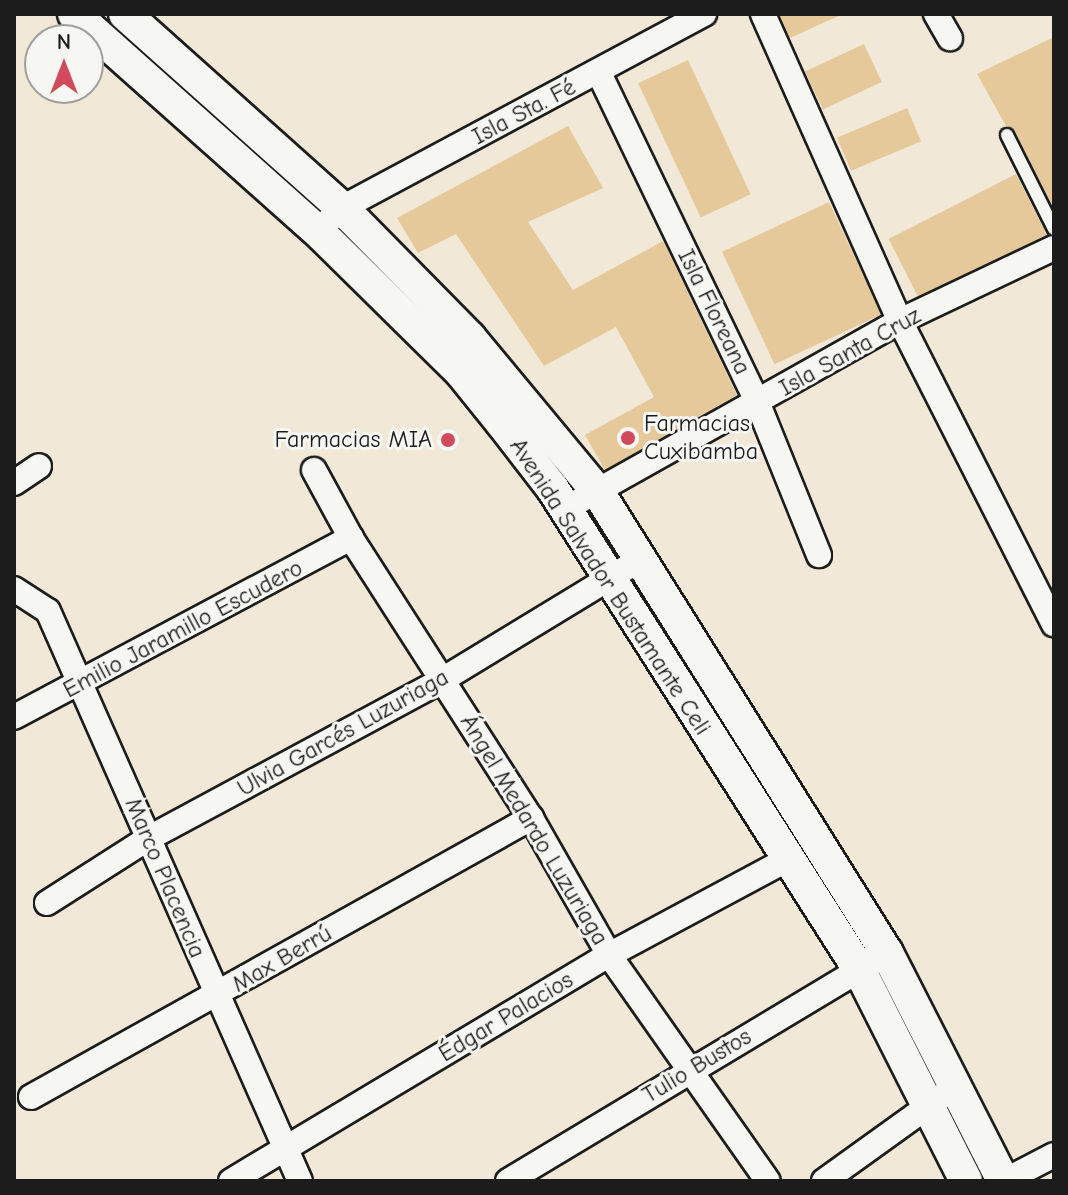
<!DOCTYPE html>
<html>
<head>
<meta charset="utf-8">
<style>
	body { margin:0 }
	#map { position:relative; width:1068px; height:1195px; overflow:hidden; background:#f1e8d8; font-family:"Comic Neue",sans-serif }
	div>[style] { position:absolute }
	.building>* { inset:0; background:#e6c99a; transform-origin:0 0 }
	.roads { filter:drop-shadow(2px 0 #1c1c1c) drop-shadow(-2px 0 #1c1c1c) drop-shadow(0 2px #1c1c1c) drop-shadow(0 -2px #1c1c1c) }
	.lane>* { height:12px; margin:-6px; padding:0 6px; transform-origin:6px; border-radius:6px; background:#f6f6f2 }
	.street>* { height:24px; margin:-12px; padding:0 12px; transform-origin:12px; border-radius:12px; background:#f6f6f2 }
	.secondary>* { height:32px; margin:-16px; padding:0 16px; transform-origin:16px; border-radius:16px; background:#f6f6f2 }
	.dots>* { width:22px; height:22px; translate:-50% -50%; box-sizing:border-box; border:4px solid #f6f6f2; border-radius:50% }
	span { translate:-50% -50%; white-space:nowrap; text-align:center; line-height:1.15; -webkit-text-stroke:6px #f6f6f2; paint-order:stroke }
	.street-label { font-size:24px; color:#1c1c1c }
	.poi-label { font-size:24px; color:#1c1c1c }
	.left { translate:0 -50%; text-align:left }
	.right { translate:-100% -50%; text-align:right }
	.frame { position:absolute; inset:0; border:16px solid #1c1c1c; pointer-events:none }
	.north { position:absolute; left:24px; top:24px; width:80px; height:80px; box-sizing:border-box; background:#f6f6f2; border:2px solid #9f9f9c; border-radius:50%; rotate:0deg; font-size:22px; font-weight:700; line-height:32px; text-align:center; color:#1c1c1c }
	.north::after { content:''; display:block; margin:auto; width:28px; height:36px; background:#d1495b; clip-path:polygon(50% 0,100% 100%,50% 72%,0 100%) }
</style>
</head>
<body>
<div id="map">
	<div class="building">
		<i style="clip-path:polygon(779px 14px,843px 14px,790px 38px)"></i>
		<i style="clip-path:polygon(1054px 37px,1054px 209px,1015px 131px,1006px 126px,977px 74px)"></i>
		<i style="left:864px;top:44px;width:42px;height:65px;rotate:65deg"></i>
		<i style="left:688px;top:60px;width:148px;height:55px;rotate:65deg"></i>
		<i style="left:907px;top:108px;width:36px;height:76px;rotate:67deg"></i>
		<i style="clip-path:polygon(568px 126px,603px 188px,528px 222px,573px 290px,663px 241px,737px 395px,605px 470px,585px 435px,654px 397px,616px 327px,544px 366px,456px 234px,418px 253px,397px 218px)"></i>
		<i style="left:1016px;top:174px;width:68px;height:143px;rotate:63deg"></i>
		<i style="left:829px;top:202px;width:124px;height:118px;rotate:65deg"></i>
	</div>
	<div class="roads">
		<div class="lane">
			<i style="left:1007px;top:135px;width:105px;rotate:63.4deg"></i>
		</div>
		<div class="street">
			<i style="left:763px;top:14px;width:336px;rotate:66deg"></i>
			<i style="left:900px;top:321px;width:340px;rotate:63.1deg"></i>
			<i style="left:936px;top:14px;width:28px;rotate:60deg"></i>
			<i style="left:599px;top:73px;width:367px;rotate:64.3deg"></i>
			<i style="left:758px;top:404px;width:163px;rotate:68deg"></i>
			<i style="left:318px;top:231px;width:33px;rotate:-44deg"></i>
			<i style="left:342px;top:208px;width:411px;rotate:-28.2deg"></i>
			<i style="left:314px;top:470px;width:77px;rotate:61.4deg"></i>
			<i style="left:351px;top:538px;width:333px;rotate:57.3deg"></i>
			<i style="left:531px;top:818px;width:158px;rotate:60.3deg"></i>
			<i style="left:609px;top:955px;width:276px;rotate:54.9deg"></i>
			<i style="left:14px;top:483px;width:30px;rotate:-34deg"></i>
			<i style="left:565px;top:509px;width:384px;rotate:-29.3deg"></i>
			<i style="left:900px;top:321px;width:170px;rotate:-25.4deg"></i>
			<i style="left:14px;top:589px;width:40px;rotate:32.9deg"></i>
			<i style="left:48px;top:611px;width:623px;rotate:66.15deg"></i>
			<i style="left:14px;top:717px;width:382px;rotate:-28deg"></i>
			<i style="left:47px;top:903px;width:121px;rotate:-32.5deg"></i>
			<i style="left:149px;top:838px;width:333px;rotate:-28.3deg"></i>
			<i style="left:442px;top:680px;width:229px;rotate:-31.3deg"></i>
			<i style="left:31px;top:1097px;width:573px;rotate:-29.16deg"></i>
			<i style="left:231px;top:1181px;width:440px;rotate:-30.9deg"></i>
			<i style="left:609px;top:955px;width:201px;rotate:-28.2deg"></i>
			<i style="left:508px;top:1181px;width:442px;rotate:-31deg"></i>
			<i style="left:824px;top:1181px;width:161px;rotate:-35.7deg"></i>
			<i style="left:1004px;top:1181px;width:56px;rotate:-27.5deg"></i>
		</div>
		<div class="secondary">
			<i style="left:74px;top:14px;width:334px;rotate:41.7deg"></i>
			<i style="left:323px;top:236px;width:192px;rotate:44.6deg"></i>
			<i style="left:460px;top:371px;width:67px;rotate:51.1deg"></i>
			<i style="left:502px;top:423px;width:83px;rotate:52.3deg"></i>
			<i style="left:553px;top:489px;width:569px;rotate:57.48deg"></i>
			<i style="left:859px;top:969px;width:237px;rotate:63.2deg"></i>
			<i style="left:125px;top:14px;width:291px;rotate:41.8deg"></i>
			<i style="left:342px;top:208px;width:182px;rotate:45.4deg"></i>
			<i style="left:470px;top:338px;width:200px;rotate:50.3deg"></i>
			<i style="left:598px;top:492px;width:544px;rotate:57.92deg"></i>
			<i style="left:887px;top:953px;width:256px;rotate:63deg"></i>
		</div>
	</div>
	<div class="dots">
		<i style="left:628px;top:438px;background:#d1495b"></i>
		<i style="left:448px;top:440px;background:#d1495b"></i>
	</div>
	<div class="street-label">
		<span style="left:524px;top:112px;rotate:-28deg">Isla Sta. Fé</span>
		<span style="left:714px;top:312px;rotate:64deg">Isla Floreana</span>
		<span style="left:850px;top:352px;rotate:-29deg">Isla Santa Cruz</span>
		<span style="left:610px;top:587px;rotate:57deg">Avenida Salvador Bustamante Celi</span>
		<span style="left:183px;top:629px;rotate:-28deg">Emilio Jaramillo Escudero</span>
		<span style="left:343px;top:733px;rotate:-29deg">Ulvia Garcés Luzuriaga</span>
		<span style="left:534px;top:830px;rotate:59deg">Ángel Medardo Luzuriaga</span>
		<span style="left:165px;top:878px;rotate:67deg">Marco Placencia</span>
		<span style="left:282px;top:959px;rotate:-30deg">Max Berrú</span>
		<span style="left:506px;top:1017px;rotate:-31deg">Édgar Palacios</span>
		<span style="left:697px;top:1066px;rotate:-31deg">Tulio Bustos</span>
	</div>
	<div class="poi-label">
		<span class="left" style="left:644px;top:438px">Farmacias<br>Cuxibamba</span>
		<span class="right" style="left:432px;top:440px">Farmacias MIA</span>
	</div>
	<div class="frame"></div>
	<div class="north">N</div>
</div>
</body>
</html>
